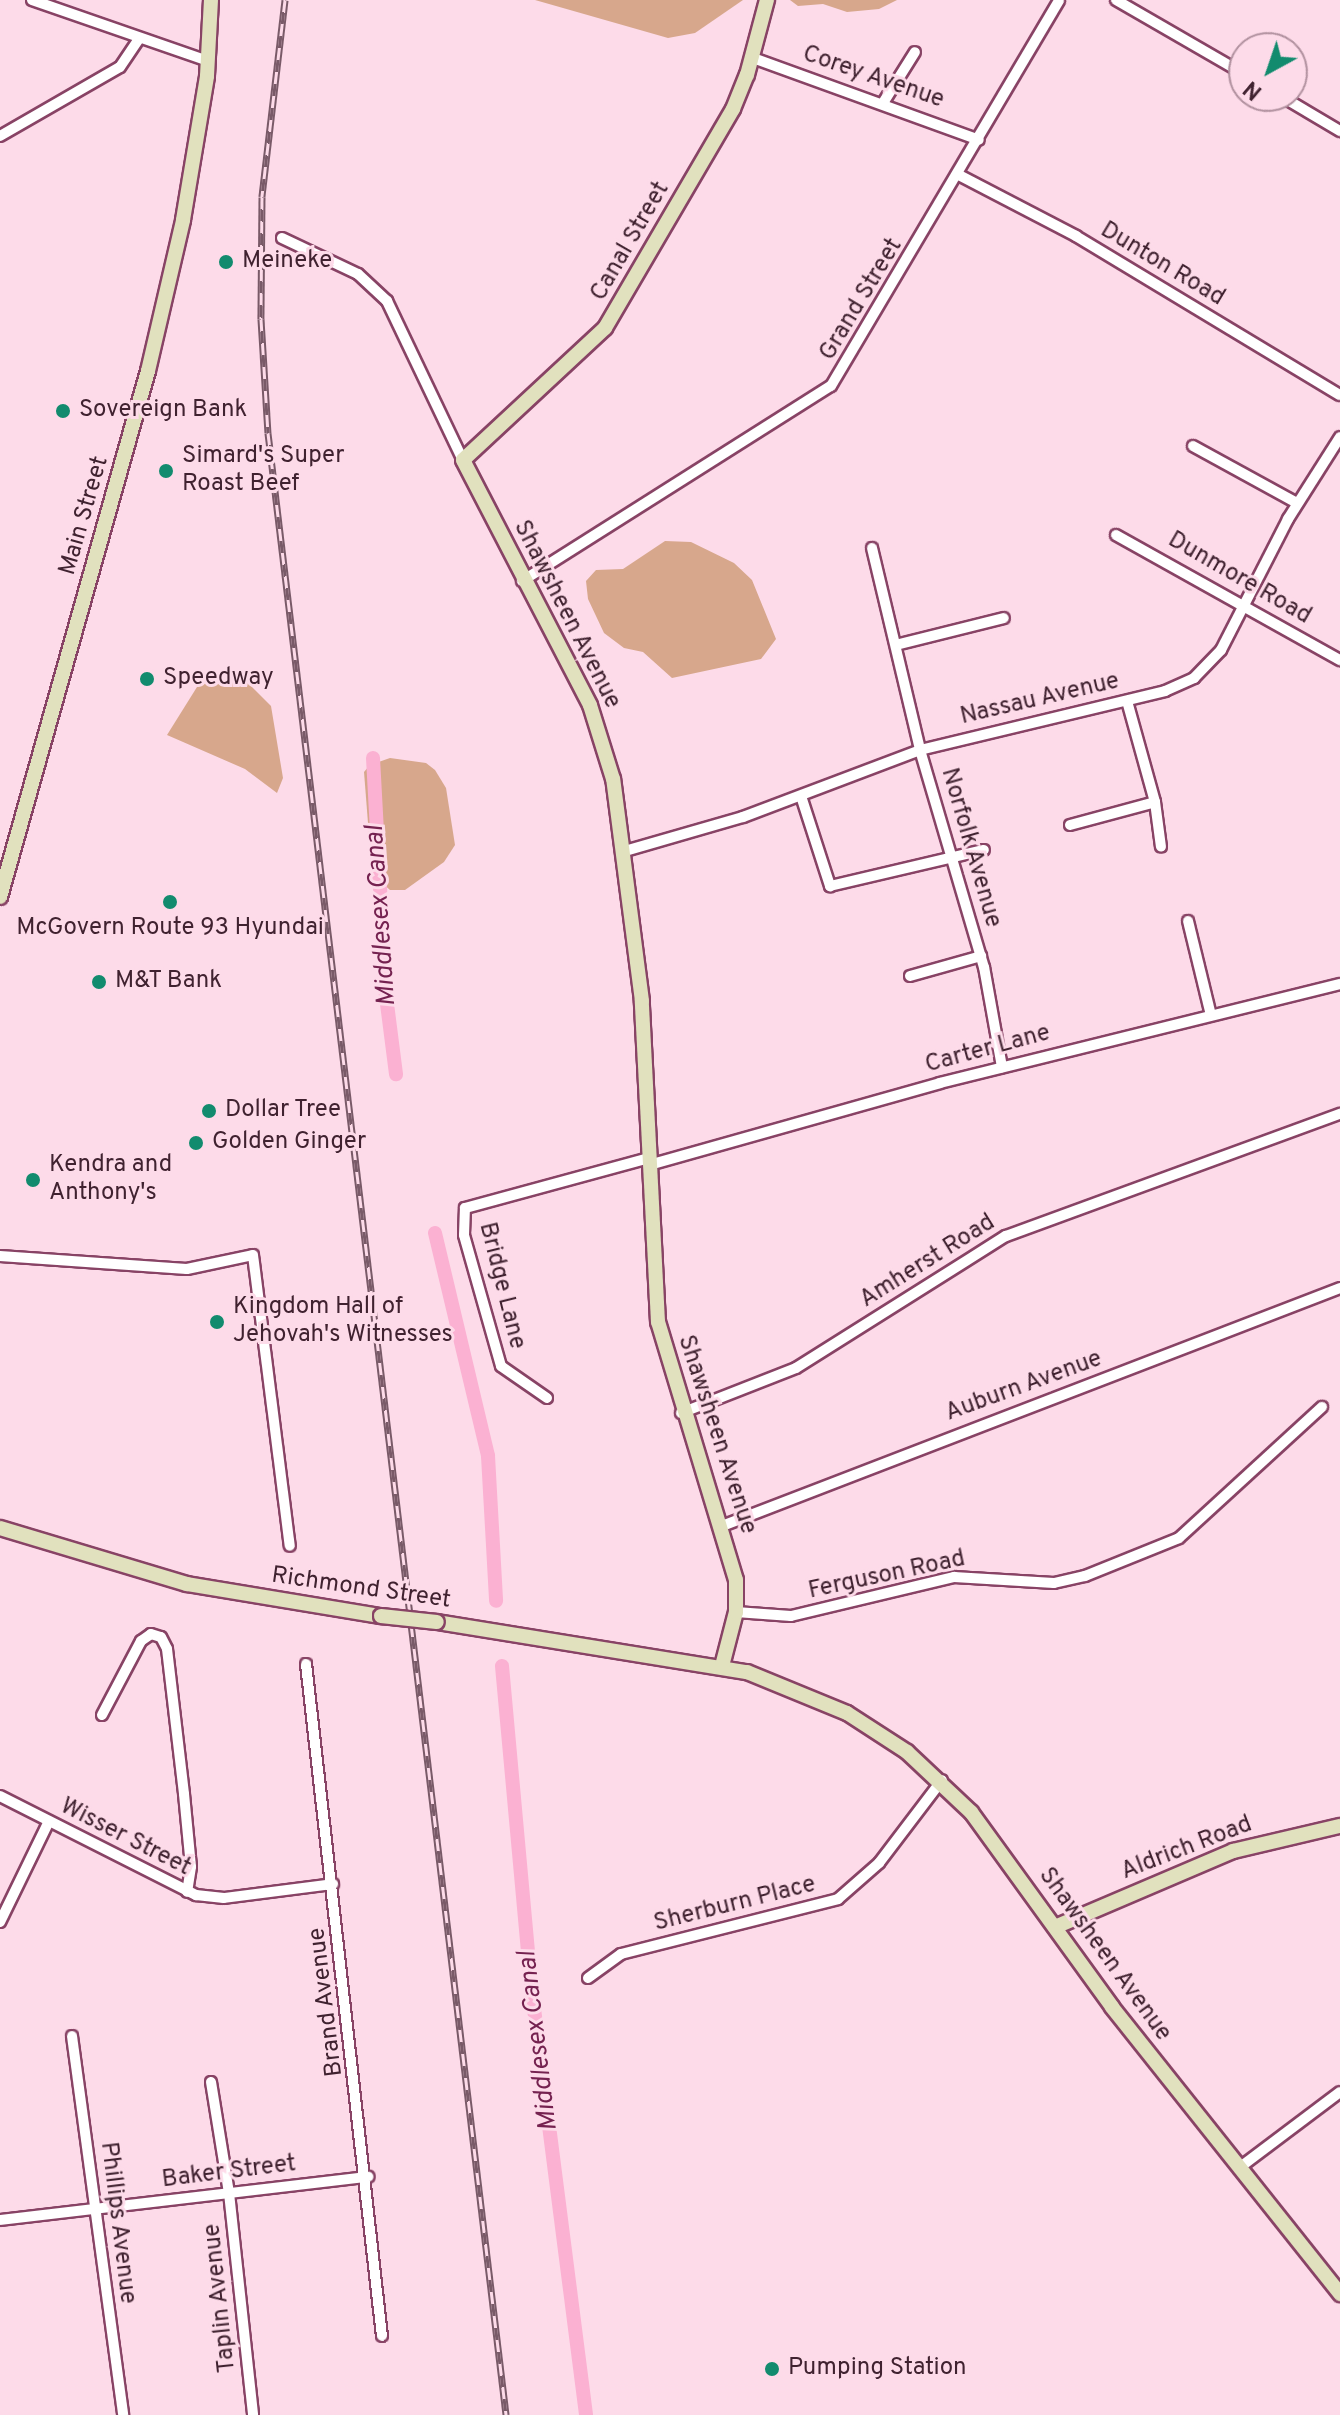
<!DOCTYPE html>
<html>
<head>
<meta charset="utf-8">
<style>
	body { margin:0 }
	#map { position:relative; width:1340px; height:2415px; overflow:hidden; background:#fddbe9; font-family:Overpass,sans-serif }
	div>[style] { position:absolute }
	.green>* { inset:0; background:#d7a78c }
	.canal>* { height:14px; margin:-7px; padding:0 7px; transform-origin:7px; border-radius:7px; background:#fbb1d2 }
	.roads { filter:drop-shadow(2px 0 #884365) drop-shadow(-2px 0 #884365) drop-shadow(0 2px #884365) drop-shadow(0 -2px #884365) }
	.street>* { height:10px; margin:-5px; padding:0 5px; transform-origin:5px; border-radius:5px; background:#fff }
	.secondary>* { height:14px; margin:-7px; padding:0 7px; transform-origin:7px; border-radius:7px; background:#e1e1be }
	.rail>* { height:7px; margin-top:-3.5px; transform-origin:0; background:repeating-linear-gradient(90deg,#fddbe9 0 12px,#795a68 0 24px); box-sizing:border-box; border-block:2px solid #795a68 }
	.bridges { filter:drop-shadow(2px 0 #884365) drop-shadow(-2px 0 #884365) drop-shadow(0 2px #884365) drop-shadow(0 -2px #884365) }
	.secondary-bridge>* { height:14px; margin:-7px; padding:0 7px; transform-origin:7px; border-radius:7px; background:#e1e1be }
	.dots>* { width:22px; height:22px; translate:-50% -50%; box-sizing:border-box; border:4px solid #fddbe9; border-radius:50% }
	span { translate:-50% -50%; white-space:nowrap; text-align:center; line-height:1.15; -webkit-text-stroke:6px #fddbe9; paint-order:stroke }
	.street-label { font-size:24px; color:#402230 }
	.poi-label { font-size:24px; color:#402230 }
	.left { translate:0 -50%; text-align:left }
	.water-label { font-size:26px; color:#752250; font-style:italic }
	.north { position:absolute; left:1228px; top:32px; width:80px; height:80px; box-sizing:border-box; background:#fddbe9; border:2px solid #b1919f; border-radius:50%; rotate:220deg; font-size:22px; font-weight:700; line-height:32px; text-align:center; color:#402230 }
	.north::after { content:''; display:block; margin:auto; width:28px; height:36px; background:#128b6e; clip-path:polygon(50% 0,100% 100%,50% 72%,0 100%) }
</style>
</head>
<body>
<div id="map">
	<div class="green">
		<i style="clip-path:polygon(535px 0,743px 0,695px 33px,668px 38px)"></i>
		<i style="clip-path:polygon(790px 0,897px 0,879px 9px,847px 12px,823px 4px,798px 6px)"></i>
		<i style="clip-path:polygon(665px 541px,691px 542px,734px 563px,752px 580px,776px 639px,761px 659px,672px 678px,643px 652px,624px 648px,604px 633px,588px 599px,586px 581px,596px 570px,623px 569px)"></i>
		<i style="clip-path:polygon(217px 676px,243px 678px,271px 706px,283px 778px,277px 793px,245px 769px,167px 735px,197px 687px)"></i>
		<i style="clip-path:polygon(390px 758px,426px 763px,435px 770px,446px 788px,455px 845px,444px 862px,405px 890px,390px 890px,372px 874px,364px 772px,370px 765px)"></i>
	</div>
	<div class="canal">
		<i style="left:373px;top:758px;width:238px;rotate:86.9deg"></i>
		<i style="left:386px;top:996px;width:79px;rotate:82.7deg"></i>
		<i style="left:435px;top:1233px;width:229px;rotate:76.6deg"></i>
		<i style="left:488px;top:1456px;width:145px;rotate:86.8deg"></i>
		<i style="left:502px;top:1666px;width:328px;rotate:84.8deg"></i>
		<i style="left:532px;top:1993px;width:425px;rotate:82.7deg"></i>
	</div>
	<div class="roads">
		<div class="street">
			<i style="left:32px;top:0;width:186px;rotate:19.1deg"></i>
			<i style="left:1116px;top:0;width:148px;rotate:30deg"></i>
			<i style="left:753px;top:58px;width:240px;rotate:19.9deg"></i>
			<i style="left:1281px;top:96px;width:69px;rotate:30.7deg"></i>
			<i style="left:883px;top:103px;width:60px;rotate:-57.9deg"></i>
			<i style="left:0;top:136px;width:138px;rotate:-29.9deg"></i>
			<i style="left:120px;top:67px;width:34px;rotate:-56deg"></i>
			<i style="left:959px;top:175px;width:132px;rotate:27.5deg"></i>
			<i style="left:1076px;top:236px;width:308px;rotate:31.1deg"></i>
			<i style="left:282px;top:238px;width:84px;rotate:25.3deg"></i>
			<i style="left:358px;top:274px;width:40px;rotate:43deg"></i>
			<i style="left:387px;top:301px;width:176px;rotate:64.5deg"></i>
			<i style="left:1193px;top:446px;width:119px;rotate:28.7deg"></i>
			<i style="left:1116px;top:535px;width:257px;rotate:29.2deg"></i>
			<i style="left:872px;top:548px;width:208px;rotate:76.6deg"></i>
			<i style="left:920px;top:750px;width:226px;rotate:73.6deg"></i>
			<i style="left:984px;top:967px;width:102px;rotate:79.8deg"></i>
			<i style="left:522px;top:581px;width:365px;rotate:-32.3deg"></i>
			<i style="left:831px;top:386px;width:448px;rotate:-59.4deg"></i>
			<i style="left:896px;top:645px;width:111px;rotate:-14deg"></i>
			<i style="left:1127px;top:701px;width:105px;rotate:74.5deg"></i>
			<i style="left:1155px;top:802px;width:45px;rotate:82.4deg"></i>
			<i style="left:801px;top:796px;width:95px;rotate:72.1deg"></i>
			<i style="left:830px;top:886px;width:158px;rotate:-13.2deg"></i>
			<i style="left:1070px;top:825px;width:88px;rotate:-15.1deg"></i>
			<i style="left:625px;top:851px;width:123px;rotate:-16.1deg"></i>
			<i style="left:743px;top:817px;width:189px;rotate:-20.7deg"></i>
			<i style="left:920px;top:750px;width:252px;rotate:-13.5deg"></i>
			<i style="left:1165px;top:691px;width:32px;rotate:-24deg"></i>
			<i style="left:1194px;top:678px;width:39px;rotate:-46deg"></i>
			<i style="left:1221px;top:650px;width:147px;rotate:-62.9deg"></i>
			<i style="left:1288px;top:519px;width:97px;rotate:-57.6deg"></i>
			<i style="left:1188px;top:921px;width:97px;rotate:76.3deg"></i>
			<i style="left:910px;top:976px;width:74px;rotate:-15.7deg"></i>
			<i style="left:649px;top:1165px;width:302px;rotate:-15.7deg"></i>
			<i style="left:940px;top:1083px;width:412px;rotate:-13.9deg"></i>
			<i style="left:0;top:1256px;width:187px;rotate:4deg"></i>
			<i style="left:187px;top:1269px;width:67px;rotate:-12deg"></i>
			<i style="left:253px;top:1255px;width:293px;rotate:82.8deg"></i>
			<i style="left:547px;top:1398px;width:56px;rotate:-145.2deg"></i>
			<i style="left:501px;top:1366px;width:136px;rotate:-105.8deg"></i>
			<i style="left:464px;top:1235px;width:27px;rotate:-88deg"></i>
			<i style="left:465px;top:1208px;width:191px;rotate:-15.2deg"></i>
			<i style="left:681px;top:1413px;width:123px;rotate:-21.4deg"></i>
			<i style="left:796px;top:1368px;width:248px;rotate:-32.2deg"></i>
			<i style="left:1006px;top:1236px;width:356px;rotate:-20.1deg"></i>
			<i style="left:722px;top:1526px;width:662px;rotate:-21.06deg"></i>
			<i style="left:736px;top:1612px;width:55px;rotate:4.2deg"></i>
			<i style="left:791px;top:1616px;width:168px;rotate:-13.5deg"></i>
			<i style="left:954px;top:1577px;width:100px;rotate:3.4deg"></i>
			<i style="left:1054px;top:1583px;width:32px;rotate:-13deg"></i>
			<i style="left:1085px;top:1576px;width:101px;rotate:-22deg"></i>
			<i style="left:1179px;top:1538px;width:194px;rotate:-42.5deg"></i>
			<i style="left:306px;top:1664px;width:676px;rotate:83.55deg"></i>
			<i style="left:102px;top:1715px;width:84px;rotate:-62.2deg"></i>
			<i style="left:141px;top:1641px;width:12px;rotate:-35deg"></i>
			<i style="left:151px;top:1634px;width:10px;rotate:17deg"></i>
			<i style="left:161px;top:1637px;width:13px;rotate:63deg"></i>
			<i style="left:167px;top:1649px;width:146px;rotate:83.3deg"></i>
			<i style="left:184px;top:1794px;width:73px;rotate:84.5deg"></i>
			<i style="left:191px;top:1867px;width:25px;rotate:99deg"></i>
			<i style="left:0;top:1796px;width:220px;rotate:26.8deg"></i>
			<i style="left:196px;top:1895px;width:28px;rotate:6deg"></i>
			<i style="left:224px;top:1898px;width:110px;rotate:-7.3deg"></i>
			<i style="left:0;top:1922px;width:112px;rotate:-64.1deg"></i>
			<i style="left:588px;top:1978px;width:41px;rotate:-36deg"></i>
			<i style="left:621px;top:1954px;width:224px;rotate:-14.2deg"></i>
			<i style="left:838px;top:1899px;width:55px;rotate:-41.3deg"></i>
			<i style="left:879px;top:1863px;width:104px;rotate:-52.8deg"></i>
			<i style="left:72px;top:2036px;width:382px;rotate:82.3deg"></i>
			<i style="left:211px;top:2082px;width:112px;rotate:80.8deg"></i>
			<i style="left:229px;top:2193px;width:223px;rotate:83.8deg"></i>
			<i style="left:1239px;top:2168px;width:126px;rotate:-37deg"></i>
			<i style="left:0;top:2220px;width:371px;rotate:-6.7deg"></i>
		</div>
		<div class="secondary">
			<i style="left:0;top:897px;width:546px;rotate:-74.29deg"></i>
			<i style="left:148px;top:371px;width:155px;rotate:-76.9deg"></i>
			<i style="left:183px;top:220px;width:146px;rotate:-80.5deg"></i>
			<i style="left:207px;top:76px;width:76px;rotate:-87deg"></i>
			<i style="left:0;top:1528px;width:195px;rotate:16.7deg"></i>
			<i style="left:187px;top:1584px;width:197px;rotate:9.4deg"></i>
			<i style="left:437px;top:1622px;width:314px;rotate:9.2deg"></i>
			<i style="left:747px;top:1672px;width:108px;rotate:22.3deg"></i>
			<i style="left:847px;top:1713px;width:72px;rotate:33deg"></i>
			<i style="left:907px;top:1752px;width:88px;rotate:43.2deg"></i>
			<i style="left:971px;top:1812px;width:241px;rotate:54.1deg"></i>
			<i style="left:1112px;top:2007px;width:367px;rotate:51.5deg"></i>
			<i style="left:722px;top:1666px;width:56px;rotate:-75.5deg"></i>
			<i style="left:736px;top:1612px;width:32px;rotate:-90deg"></i>
			<i style="left:736px;top:1580px;width:270px;rotate:-106.8deg"></i>
			<i style="left:658px;top:1322px;width:321px;rotate:-92.9deg"></i>
			<i style="left:642px;top:1001px;width:224px;rotate:-97.4deg"></i>
			<i style="left:613px;top:779px;width:77px;rotate:-107.3deg"></i>
			<i style="left:590px;top:705px;width:276px;rotate:-117.4deg"></i>
			<i style="left:463px;top:460px;width:194px;rotate:-42.9deg"></i>
			<i style="left:605px;top:328px;width:254px;rotate:-59.7deg"></i>
			<i style="left:733px;top:109px;width:37px;rotate:-68deg"></i>
			<i style="left:747px;top:75px;width:78px;rotate:-75.1deg"></i>
			<i style="left:1055px;top:1927px;width:194px;rotate:-23.1deg"></i>
			<i style="left:1233px;top:1851px;width:110px;rotate:-13.2deg"></i>
		</div>
	</div>
	<div class="rail">
		<i style="left:285px;top:0;width:198px;rotate:96.7deg"></i>
		<i style="left:262px;top:197px;width:122px;rotate:90.5deg"></i>
		<i style="left:261px;top:319px;width:114px;rotate:86.5deg"></i>
		<i style="left:268px;top:433px;width:1996px;rotate:83.15deg"></i>
	</div>
	<div class="bridges">
		<div class="secondary-bridge">
			<i style="left:381px;top:1616px;width:56px;rotate:6.1deg"></i>
		</div>
	</div>
	<div class="dots">
		<i style="left:226px;top:262px;background:#128b6e"></i>
		<i style="left:63px;top:411px;background:#128b6e"></i>
		<i style="left:166px;top:471px;background:#128b6e"></i>
		<i style="left:147px;top:679px;background:#128b6e"></i>
		<i style="left:170px;top:902px;background:#128b6e"></i>
		<i style="left:99px;top:982px;background:#128b6e"></i>
		<i style="left:209px;top:1111px;background:#128b6e"></i>
		<i style="left:196px;top:1143px;background:#128b6e"></i>
		<i style="left:33px;top:1180px;background:#128b6e"></i>
		<i style="left:217px;top:1322px;background:#128b6e"></i>
		<i style="left:772px;top:2369px;background:#128b6e"></i>
	</div>
	<div class="street-label">
		<span style="left:873px;top:78px;rotate:19deg">Corey Avenue</span>
		<span style="left:631px;top:242px;rotate:-60deg">Canal Street</span>
		<span style="left:1162px;top:265px;rotate:31deg">Dunton Road</span>
		<span style="left:862px;top:300px;rotate:-59deg">Grand Street</span>
		<span style="left:85px;top:516px;rotate:-74deg">Main Street</span>
		<span style="left:1239px;top:579px;rotate:30deg">Dunmore Road</span>
		<span style="left:566px;top:615px;rotate:63deg">Shawsheen Avenue</span>
		<span style="left:1040px;top:700px;rotate:-13deg">Nassau Avenue</span>
		<span style="left:970px;top:848px;rotate:74deg">Norfolk Avenue</span>
		<span style="left:988px;top:1050px;rotate:-15deg">Carter Lane</span>
		<span style="left:928px;top:1262px;rotate:-32deg">Amherst Road</span>
		<span style="left:501px;top:1286px;rotate:76deg">Bridge Lane</span>
		<span style="left:1024px;top:1387px;rotate:-20deg">Auburn Avenue</span>
		<span style="left:716px;top:1435px;rotate:72deg">Shawsheen Avenue</span>
		<span style="left:887px;top:1576px;rotate:-12deg">Ferguson Road</span>
		<span style="left:361px;top:1589px;rotate:8deg">Richmond Street</span>
		<span style="left:125px;top:1838px;rotate:27deg">Wisser Street</span>
		<span style="left:1187px;top:1849px;rotate:-21deg">Aldrich Road</span>
		<span style="left:735px;top:1905px;rotate:-14deg">Sherburn Place</span>
		<span style="left:1104px;top:1955px;rotate:54deg">Shawsheen Avenue</span>
		<span style="left:327px;top:2002px;rotate:-97deg">Brand Avenue</span>
		<span style="left:229px;top:2173px;rotate:-7deg">Baker Street</span>
		<span style="left:117px;top:2223px;rotate:83deg">Phillips Avenue</span>
		<span style="left:221px;top:2298px;rotate:-96deg">Taplin Avenue</span>
	</div>
	<div class="poi-label">
		<span class="left" style="left:242px;top:262px">Meineke</span>
		<span class="left" style="left:79px;top:411px">Sovereign Bank</span>
		<span class="left" style="left:182px;top:471px">Simard's Super<br>Roast Beef</span>
		<span class="left" style="left:163px;top:679px">Speedway</span>
		<span style="left:170px;top:929px">McGovern Route 93 Hyundai</span>
		<span class="left" style="left:115px;top:982px">M&amp;T Bank</span>
		<span class="left" style="left:225px;top:1111px">Dollar Tree</span>
		<span class="left" style="left:212px;top:1143px">Golden Ginger</span>
		<span class="left" style="left:49px;top:1180px">Kendra and<br>Anthony's</span>
		<span class="left" style="left:233px;top:1322px">Kingdom Hall of<br>Jehovah's Witnesses</span>
		<span class="left" style="left:788px;top:2369px">Pumping Station</span>
	</div>
	<div class="water-label">
		<span style="left:382px;top:916px;rotate:-94deg">Middlesex Canal</span>
		<span style="left:539px;top:2041px;rotate:-97deg">Middlesex Canal</span>
	</div>
	<div class="north">N</div>
</div>
</body>
</html>
